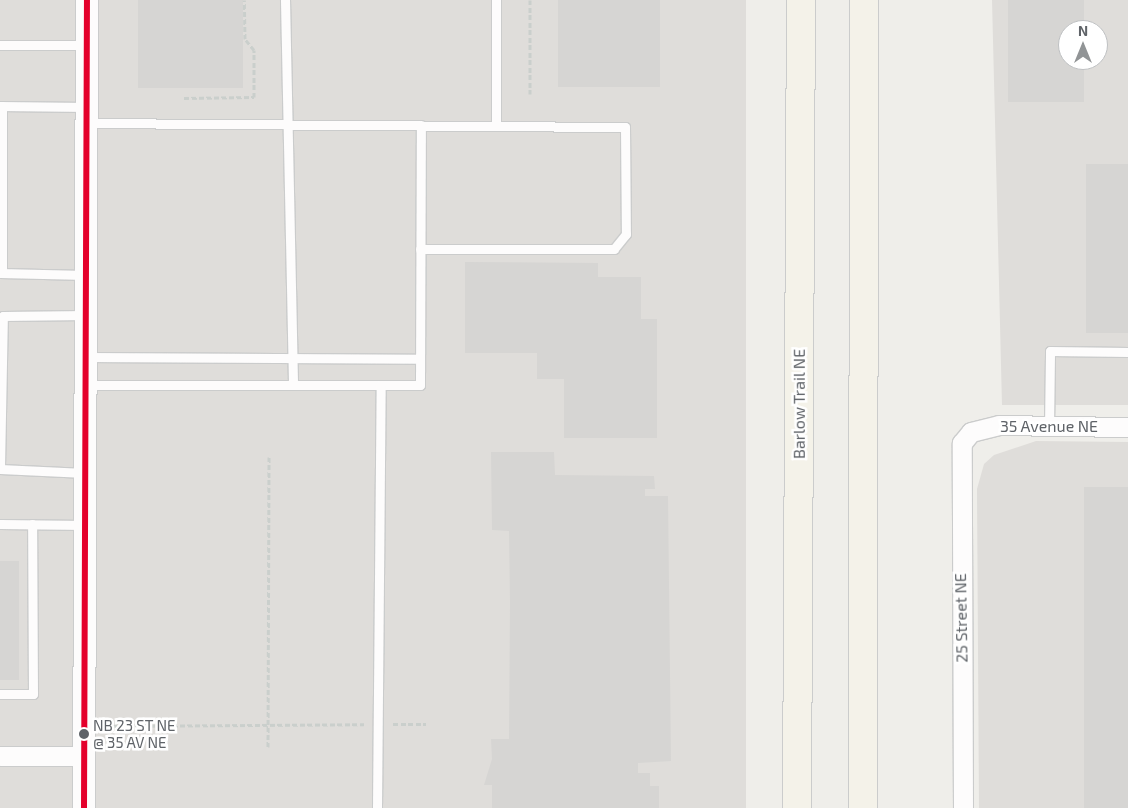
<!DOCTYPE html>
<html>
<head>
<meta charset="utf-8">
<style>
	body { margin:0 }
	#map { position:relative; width:1128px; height:808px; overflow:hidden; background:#efeeea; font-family:"Exo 2",sans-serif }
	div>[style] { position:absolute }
	.industrial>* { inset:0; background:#dfddda; transform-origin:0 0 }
	.building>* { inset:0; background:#d6d5d3; transform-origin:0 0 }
	.path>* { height:3px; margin-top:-1.5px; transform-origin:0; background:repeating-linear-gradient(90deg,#cacfcc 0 5px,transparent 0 7.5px) }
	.roads { filter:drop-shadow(1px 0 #cbcccc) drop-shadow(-1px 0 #cbcccc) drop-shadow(0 1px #cbcccc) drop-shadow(0 -1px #cbcccc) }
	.service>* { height:9px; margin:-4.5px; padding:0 4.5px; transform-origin:4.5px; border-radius:4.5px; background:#fdfcfc }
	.minor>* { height:19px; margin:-9.5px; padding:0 9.5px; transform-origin:9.5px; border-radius:9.5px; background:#fdfcfc }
	.tertiary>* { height:22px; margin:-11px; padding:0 11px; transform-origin:11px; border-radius:11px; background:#fdfcfc }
	.primary>* { height:28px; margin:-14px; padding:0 14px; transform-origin:14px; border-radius:14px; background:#f4f2e9 }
	.bus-1>* { height:6px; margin:-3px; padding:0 3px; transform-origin:3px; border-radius:3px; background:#e4002b }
	.dots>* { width:14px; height:14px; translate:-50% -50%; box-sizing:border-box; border:2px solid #fff; border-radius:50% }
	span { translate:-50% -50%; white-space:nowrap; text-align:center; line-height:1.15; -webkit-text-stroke:5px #fff; paint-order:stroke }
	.bus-label { font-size:15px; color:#5f6368 }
	.left { translate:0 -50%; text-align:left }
	.street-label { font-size:16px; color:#5f6368 }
	.north { position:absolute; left:1058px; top:20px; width:50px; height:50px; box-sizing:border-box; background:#fff; border:1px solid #bfc1c3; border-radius:50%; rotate:0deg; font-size:14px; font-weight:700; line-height:20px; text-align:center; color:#5f6368 }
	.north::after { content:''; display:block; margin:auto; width:18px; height:22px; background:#919496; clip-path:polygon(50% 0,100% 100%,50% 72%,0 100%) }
</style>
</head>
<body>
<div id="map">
	<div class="industrial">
		<i style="left:0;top:0;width:746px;height:808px"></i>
		<i style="clip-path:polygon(evenodd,992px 0,1128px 0,1128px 405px,1002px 405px,992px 0,1068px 30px,1098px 30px,1098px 60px,1068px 60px,1068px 30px)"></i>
		<i style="clip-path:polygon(1036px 441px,1128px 442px,1128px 808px,979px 808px,977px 489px,984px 464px,994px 455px)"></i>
	</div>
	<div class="building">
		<i style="left:138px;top:0;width:105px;height:88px"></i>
		<i style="left:558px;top:0;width:102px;height:87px"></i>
		<i style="clip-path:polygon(1008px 0,1084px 0,1084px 30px,1068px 30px,1068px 60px,1084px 60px,1084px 102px,1008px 102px)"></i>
		<i style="left:1086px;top:164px;width:42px;height:169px"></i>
		<i style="clip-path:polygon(465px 262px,598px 263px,598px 277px,641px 277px,641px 319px,657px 319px,657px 438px,564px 438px,564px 379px,537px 379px,537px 353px,465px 353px)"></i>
		<i style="clip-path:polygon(491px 452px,554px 452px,555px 475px,654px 476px,655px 489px,645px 489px,645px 496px,668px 496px,671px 761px,638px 763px,638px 773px,650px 773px,650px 786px,659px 786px,659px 808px,492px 808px,492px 785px,484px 785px,492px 759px,491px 739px,509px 739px,510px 603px,509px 531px,492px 530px)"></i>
		<i style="left:1128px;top:487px;width:321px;height:44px;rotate:90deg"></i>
		<i style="left:0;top:561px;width:19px;height:119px"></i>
	</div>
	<div class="path">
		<i style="left:530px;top:0;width:94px;rotate:90deg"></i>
		<i style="left:184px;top:98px;width:70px;rotate:-0.8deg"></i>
		<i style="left:254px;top:97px;width:47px;rotate:-90deg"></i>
		<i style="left:254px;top:50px;width:14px;rotate:-129deg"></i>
		<i style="left:245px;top:39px;width:39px;rotate:-91deg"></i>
		<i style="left:393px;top:724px;width:33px"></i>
		<i style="left:105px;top:726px;width:259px;rotate:-0.4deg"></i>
		<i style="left:268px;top:747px;width:290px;rotate:-89.8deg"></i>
	</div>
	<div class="roads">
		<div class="service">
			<i style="left:285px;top:0;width:385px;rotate:88.8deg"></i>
			<i style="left:0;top:45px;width:87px"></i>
			<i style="left:0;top:106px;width:87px;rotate:0.7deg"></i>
			<i style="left:2px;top:106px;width:167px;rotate:90deg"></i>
			<i style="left:87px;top:123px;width:538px;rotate:0.43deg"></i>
			<i style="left:625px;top:127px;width:107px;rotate:89.5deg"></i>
			<i style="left:626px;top:234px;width:19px;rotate:129deg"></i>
			<i style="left:614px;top:249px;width:194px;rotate:180deg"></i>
			<i style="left:496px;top:126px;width:126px;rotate:-90deg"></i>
			<i style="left:0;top:273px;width:86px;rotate:1.3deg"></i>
			<i style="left:86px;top:357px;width:334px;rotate:0.3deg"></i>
			<i style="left:86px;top:385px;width:334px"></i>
			<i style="left:420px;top:385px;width:260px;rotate:-89.8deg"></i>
			<i style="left:1049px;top:426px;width:75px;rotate:-89.2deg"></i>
			<i style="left:1050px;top:351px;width:78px;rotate:0.7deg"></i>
			<i style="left:0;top:467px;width:151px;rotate:-88.9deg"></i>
			<i style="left:3px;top:316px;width:83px;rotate:-0.7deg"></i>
			<i style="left:0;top:469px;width:85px;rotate:2.7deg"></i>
			<i style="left:0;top:524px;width:85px;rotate:0.7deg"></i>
			<i style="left:0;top:694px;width:33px"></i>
			<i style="left:33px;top:694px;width:170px;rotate:-90.3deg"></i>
			<i style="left:377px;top:808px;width:423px;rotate:-89.5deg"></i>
		</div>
		<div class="minor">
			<i style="left:0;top:756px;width:84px"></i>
			<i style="left:963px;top:808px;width:365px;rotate:-90.2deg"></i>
			<i style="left:962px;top:443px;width:14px;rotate:-51deg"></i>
			<i style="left:971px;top:432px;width:29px;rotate:-14deg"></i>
			<i style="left:999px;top:425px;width:129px;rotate:0.9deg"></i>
		</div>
		<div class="tertiary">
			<i style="left:84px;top:808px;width:808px;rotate:-89.79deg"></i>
		</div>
		<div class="primary">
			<i style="left:797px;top:808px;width:808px;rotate:-89.72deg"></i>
			<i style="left:863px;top:808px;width:808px;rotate:-89.93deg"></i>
		</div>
	</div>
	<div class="bus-1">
		<i style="left:84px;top:808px;width:808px;rotate:-89.79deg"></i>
	</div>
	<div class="dots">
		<i style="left:84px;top:734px;background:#5f6368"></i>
	</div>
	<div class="bus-label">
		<span class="left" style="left:93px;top:734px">NB 23 ST NE<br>@ 35 AV NE</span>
	</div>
	<div class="street-label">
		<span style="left:799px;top:404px;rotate:-90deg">Barlow Trail NE</span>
		<span style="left:1049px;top:426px">35 Avenue NE</span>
		<span style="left:961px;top:618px;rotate:-91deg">25 Street NE</span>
	</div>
	<div class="north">N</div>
</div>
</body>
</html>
